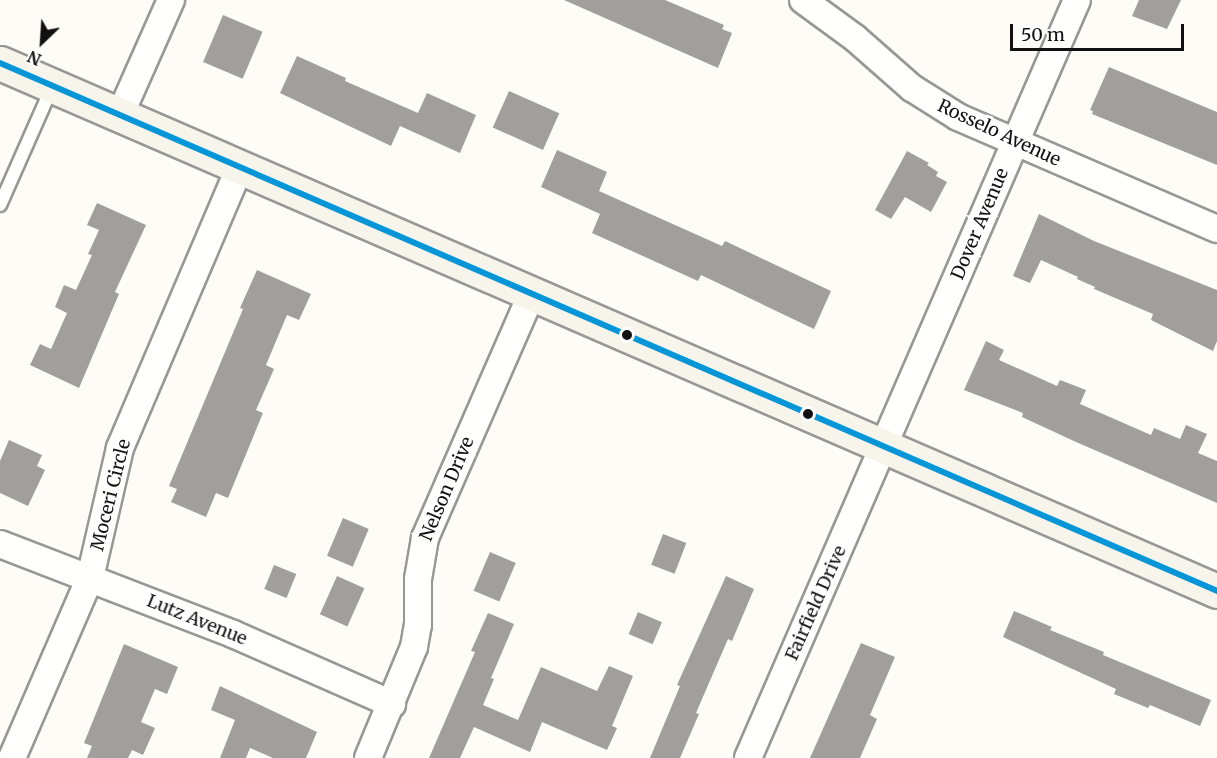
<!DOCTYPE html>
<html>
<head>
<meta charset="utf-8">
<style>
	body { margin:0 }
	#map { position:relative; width:1217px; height:758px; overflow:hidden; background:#fdfcf7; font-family:Merriweather,serif }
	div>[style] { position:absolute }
	.building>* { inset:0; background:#a19f9c; transform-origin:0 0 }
	.roads { filter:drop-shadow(2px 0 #979795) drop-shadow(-2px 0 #979795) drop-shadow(0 2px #979795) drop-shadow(0 -2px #979795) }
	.service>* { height:12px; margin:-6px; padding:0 6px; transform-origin:6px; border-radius:6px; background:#fffffe }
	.minor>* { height:26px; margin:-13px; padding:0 13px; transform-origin:13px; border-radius:13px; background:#fffffe }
	.secondary>* { height:33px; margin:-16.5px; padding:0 16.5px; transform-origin:16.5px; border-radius:16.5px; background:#f6f4eb }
	.bus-1>* { height:6px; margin:-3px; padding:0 3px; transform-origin:3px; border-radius:3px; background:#0696d7 }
	.dots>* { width:16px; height:16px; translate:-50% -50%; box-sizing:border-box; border:3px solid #fff; border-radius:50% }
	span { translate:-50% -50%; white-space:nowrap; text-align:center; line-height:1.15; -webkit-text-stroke:6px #fff; paint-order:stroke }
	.street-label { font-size:18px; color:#111 }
	.north { position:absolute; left:12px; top:12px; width:60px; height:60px; -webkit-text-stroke:4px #fff; paint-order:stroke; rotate:205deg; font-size:16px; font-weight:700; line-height:24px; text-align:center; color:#111 }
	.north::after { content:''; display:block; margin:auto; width:21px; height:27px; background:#111; clip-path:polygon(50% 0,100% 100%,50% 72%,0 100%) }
	.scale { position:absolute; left:1010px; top:24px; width:174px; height:27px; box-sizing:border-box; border:3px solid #111; border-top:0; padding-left:8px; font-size:18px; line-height:21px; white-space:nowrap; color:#111; -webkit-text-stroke:4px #fff; paint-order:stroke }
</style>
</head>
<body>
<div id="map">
	<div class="building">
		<i style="clip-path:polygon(564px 0,665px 0,724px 25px,722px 29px,732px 33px,718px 68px)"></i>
		<i style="clip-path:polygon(1139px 0,1181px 0,1167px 29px,1132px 16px)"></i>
		<i style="left:223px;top:15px;width:43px;height:51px;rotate:23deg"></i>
		<i style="clip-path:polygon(297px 56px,346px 78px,345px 81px,418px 113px,427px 93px,476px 115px,460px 153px,400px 126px,391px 146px,280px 93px)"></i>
		<i style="clip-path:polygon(1109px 67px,1217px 112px,1217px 165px,1092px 114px,1093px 111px,1090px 110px)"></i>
		<i style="left:509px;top:91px;width:55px;height:40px;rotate:24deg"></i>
		<i style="clip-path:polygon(557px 150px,607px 172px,599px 191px,722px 246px,725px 241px,831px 291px,814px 329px,701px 275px,698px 281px,592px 233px,600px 214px,541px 187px)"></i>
		<i style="clip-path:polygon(907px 151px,929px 163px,927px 165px,938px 172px,936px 176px,947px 182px,931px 212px,905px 197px,891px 219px,875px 210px)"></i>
		<i style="clip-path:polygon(97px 203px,146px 225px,115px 292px,119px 294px,79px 388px,30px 365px,40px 344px,51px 349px,67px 313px,55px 307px,64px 285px,76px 290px,92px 255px,88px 254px,99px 230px,87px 225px)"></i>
		<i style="clip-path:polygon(1039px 214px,1094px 241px,1217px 290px,1217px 341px,1213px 351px,1151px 320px,1153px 314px,1094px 289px,1095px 287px,1077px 279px,1078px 277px,1041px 260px,1030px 283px,1013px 276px)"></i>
		<i style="clip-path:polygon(257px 270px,311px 294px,299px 320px,287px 315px,266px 365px,274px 369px,256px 410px,263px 413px,228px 498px,216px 493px,206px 517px,171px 502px,177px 489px,169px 486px,243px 309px,240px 308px)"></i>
		<i style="clip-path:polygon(986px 341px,1004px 350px,999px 360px,1057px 386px,1060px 380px,1086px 390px,1080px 404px,1151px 435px,1154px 428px,1180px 439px,1186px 425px,1207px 434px,1198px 453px,1217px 461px,1217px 503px,1076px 442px,1022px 417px,1023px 413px,964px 390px)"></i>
		<i style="clip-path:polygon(9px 440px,42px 455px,37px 466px,45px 470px,28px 506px,0 493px,0 461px)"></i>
		<i style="left:343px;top:518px;width:28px;height:41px;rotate:23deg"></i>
		<i style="left:663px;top:534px;width:25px;height:33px;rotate:21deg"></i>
		<i style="left:490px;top:552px;width:28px;height:42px;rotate:23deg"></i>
		<i style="left:274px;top:565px;width:24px;height:26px;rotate:22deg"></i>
		<i style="left:337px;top:576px;width:30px;height:42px;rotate:24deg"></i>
		<i style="clip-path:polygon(726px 576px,754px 589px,732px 641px,728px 639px,696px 713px,699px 714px,680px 758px,650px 758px,680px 686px,677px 685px)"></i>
		<i style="clip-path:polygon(1014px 611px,1052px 627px,1050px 630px,1104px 652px,1103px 655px,1211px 700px,1200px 726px,1150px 705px,1148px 708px,1114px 694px,1116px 689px,1003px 637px)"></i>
		<i style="left:638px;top:612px;width:26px;height:24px;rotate:23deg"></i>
		<i style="clip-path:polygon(488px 613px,514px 624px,491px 678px,494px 679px,483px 705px,518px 720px,541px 667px,597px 691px,609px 666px,633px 676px,612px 726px,617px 728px,607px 750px,542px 722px,530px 752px,474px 727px,460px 758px,429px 758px,475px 652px,471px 651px)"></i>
		<i style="clip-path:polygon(861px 643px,895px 657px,870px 715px,877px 719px,860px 758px,810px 758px)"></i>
		<i style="clip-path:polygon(124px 644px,178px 667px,167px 694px,155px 689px,141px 722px,155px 728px,143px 755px,132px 750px,128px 758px,87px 758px,92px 746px,84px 743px)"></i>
		<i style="clip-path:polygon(220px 686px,317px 732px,306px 758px,273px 758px,250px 748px,246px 758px,220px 758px,235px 720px,211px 710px)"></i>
	</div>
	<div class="roads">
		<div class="service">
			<i style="left:0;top:205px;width:129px;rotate:-66.2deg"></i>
		</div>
		<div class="minor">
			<i style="left:803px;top:0;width:64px;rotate:36.2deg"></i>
			<i style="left:855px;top:38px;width:76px;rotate:41.3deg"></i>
			<i style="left:912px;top:88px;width:54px;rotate:32.2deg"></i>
			<i style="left:958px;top:117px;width:282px;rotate:23.4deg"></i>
			<i style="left:120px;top:115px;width:126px;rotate:-66.1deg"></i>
			<i style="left:0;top:544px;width:250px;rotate:21.1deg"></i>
			<i style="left:233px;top:634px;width:174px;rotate:23.8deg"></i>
			<i style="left:12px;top:758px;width:196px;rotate:-66.6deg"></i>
			<i style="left:90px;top:578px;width:133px;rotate:-77deg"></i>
			<i style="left:120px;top:448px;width:306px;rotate:-66.9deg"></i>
			<i style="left:368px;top:758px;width:120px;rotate:-67.5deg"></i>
			<i style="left:414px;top:647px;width:22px;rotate:-80deg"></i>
			<i style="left:418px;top:625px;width:46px;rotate:-90deg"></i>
			<i style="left:418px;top:579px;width:42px;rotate:-80.3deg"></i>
			<i style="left:425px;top:538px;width:265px;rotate:-66.4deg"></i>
			<i style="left:748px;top:758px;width:826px;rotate:-66.54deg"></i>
		</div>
		<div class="secondary">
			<i style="left:0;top:63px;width:1327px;rotate:23.45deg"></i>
		</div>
	</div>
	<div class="bus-1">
		<i style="left:0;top:63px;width:1327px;rotate:23.45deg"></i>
	</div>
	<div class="dots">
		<i style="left:627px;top:335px;background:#111"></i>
		<i style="left:808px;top:414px;background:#111"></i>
	</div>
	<div class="street-label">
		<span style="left:999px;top:133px;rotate:25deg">Rosselo Avenue</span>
		<span style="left:980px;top:224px;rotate:-67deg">Dover Avenue</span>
		<span style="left:447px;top:489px;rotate:-67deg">Nelson Drive</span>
		<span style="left:111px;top:495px;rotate:-76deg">Moceri Circle</span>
		<span style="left:816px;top:603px;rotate:-66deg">Fairfield Drive</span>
		<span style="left:197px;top:620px;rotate:22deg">Lutz Avenue</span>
	</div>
	<div class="north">N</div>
	<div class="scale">50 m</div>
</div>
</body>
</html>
